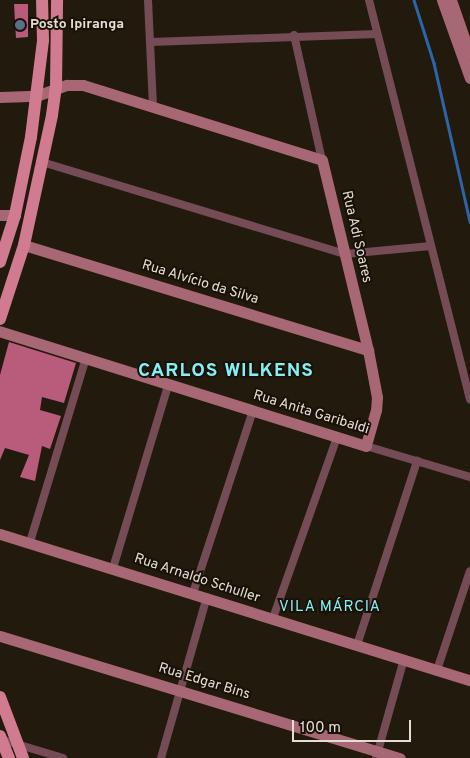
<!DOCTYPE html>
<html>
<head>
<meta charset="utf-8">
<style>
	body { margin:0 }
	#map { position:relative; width:470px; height:758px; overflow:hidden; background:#231a0e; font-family:Overpass,sans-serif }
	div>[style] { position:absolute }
	.stream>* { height:2.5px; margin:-1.25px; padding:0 1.25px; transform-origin:1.25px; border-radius:1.25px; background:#2b65ab }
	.building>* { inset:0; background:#b95b7b }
	.street>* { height:8px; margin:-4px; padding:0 4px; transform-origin:4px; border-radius:4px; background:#754c55 }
	.secondary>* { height:11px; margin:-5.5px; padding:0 5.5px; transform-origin:5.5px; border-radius:5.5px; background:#a86775 }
	.primary>* { height:12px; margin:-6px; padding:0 6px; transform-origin:6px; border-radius:6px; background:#d07b8f }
	.dots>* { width:14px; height:14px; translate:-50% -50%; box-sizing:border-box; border:2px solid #191106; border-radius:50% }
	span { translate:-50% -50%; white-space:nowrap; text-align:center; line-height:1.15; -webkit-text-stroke:4px #191106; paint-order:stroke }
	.poi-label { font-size:14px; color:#e2ddd5; font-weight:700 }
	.left { translate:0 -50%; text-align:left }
	.street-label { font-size:14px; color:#e2ddd5 }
	.neighbourhood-label { font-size:15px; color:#84eff7; letter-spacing:1px }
	.district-label { font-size:19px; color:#84eff7; font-weight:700; letter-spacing:1px }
	.scale { position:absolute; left:292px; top:720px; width:119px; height:22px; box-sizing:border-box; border:2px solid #e2ddd5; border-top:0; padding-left:6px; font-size:15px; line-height:18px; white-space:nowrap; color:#e2ddd5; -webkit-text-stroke:4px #191106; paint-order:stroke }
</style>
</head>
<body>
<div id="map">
	<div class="stream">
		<i style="left:414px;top:0;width:66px;rotate:72.4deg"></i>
		<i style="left:434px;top:63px;width:163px;rotate:77.2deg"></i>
	</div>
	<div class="building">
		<i style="clip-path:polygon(14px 4px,28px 4px,28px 37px,16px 38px)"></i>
		<i style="clip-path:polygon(9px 342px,76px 363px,64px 403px,42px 397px,40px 410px,61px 416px,50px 449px,42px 446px,35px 481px,20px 477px,29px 455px,5px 448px,0 460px,0 375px)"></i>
	</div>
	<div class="street">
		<i style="left:148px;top:0;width:108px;rotate:87.3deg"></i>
		<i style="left:369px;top:0;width:412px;rotate:75.8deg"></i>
		<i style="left:294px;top:35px;width:128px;rotate:77.4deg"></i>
		<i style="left:151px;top:42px;width:226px;rotate:-2deg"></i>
		<i style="left:42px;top:162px;width:317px;rotate:16.9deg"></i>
		<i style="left:345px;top:254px;width:86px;rotate:-5.3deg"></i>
		<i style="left:366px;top:446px;width:109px;rotate:16.6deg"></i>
		<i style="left:30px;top:542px;width:192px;rotate:-73.1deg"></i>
		<i style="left:113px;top:568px;width:190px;rotate:-73.2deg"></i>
		<i style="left:193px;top:593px;width:192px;rotate:-71.8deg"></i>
		<i style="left:273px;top:618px;width:192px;rotate:-70.5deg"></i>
		<i style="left:357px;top:645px;width:194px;rotate:-71.9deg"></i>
		<i style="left:437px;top:670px;width:104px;rotate:-71.6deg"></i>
		<i style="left:0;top:739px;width:66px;rotate:16.8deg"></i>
		<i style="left:161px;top:758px;width:167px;rotate:-74.1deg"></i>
		<i style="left:376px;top:758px;width:103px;rotate:-74.2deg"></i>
	</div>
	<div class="secondary">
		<i style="left:442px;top:0;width:83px;rotate:70.3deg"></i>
		<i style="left:451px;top:0;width:58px;rotate:70.9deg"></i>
		<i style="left:0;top:97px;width:36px;rotate:-2deg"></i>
		<i style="left:36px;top:96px;width:33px;rotate:-20deg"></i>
		<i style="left:67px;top:85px;width:16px"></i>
		<i style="left:83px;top:85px;width:250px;rotate:17.4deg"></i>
		<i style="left:322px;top:160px;width:195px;rotate:76.4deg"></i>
		<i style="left:368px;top:350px;width:48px;rotate:79.2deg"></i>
		<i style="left:377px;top:397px;width:13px;rotate:94deg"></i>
		<i style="left:376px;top:410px;width:37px;rotate:106deg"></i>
		<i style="left:366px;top:446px;width:384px;rotate:-162.6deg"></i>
		<i style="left:0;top:215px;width:15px"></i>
		<i style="left:24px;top:245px;width:360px;rotate:17deg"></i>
		<i style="left:0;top:534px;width:492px;rotate:17.3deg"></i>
		<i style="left:0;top:636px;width:418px;rotate:17deg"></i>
	</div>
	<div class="primary">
		<i style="left:0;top:262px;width:49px;rotate:-72.3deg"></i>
		<i style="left:15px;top:215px;width:80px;rotate:-78.4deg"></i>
		<i style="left:31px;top:137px;width:98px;rotate:-82.9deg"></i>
		<i style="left:43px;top:40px;width:40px;rotate:-91.4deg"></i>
		<i style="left:0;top:319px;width:78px;rotate:-72deg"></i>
		<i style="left:24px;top:245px;width:133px;rotate:-77.8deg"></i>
		<i style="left:52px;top:115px;width:27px;rotate:-82deg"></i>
		<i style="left:56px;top:88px;width:88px;rotate:-89.3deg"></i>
		<i style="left:0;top:697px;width:65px;rotate:69.3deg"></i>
		<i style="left:0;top:736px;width:24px;rotate:68deg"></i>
	</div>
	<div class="dots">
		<i style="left:20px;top:25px;background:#5c6f8a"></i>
	</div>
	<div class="poi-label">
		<span class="left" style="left:30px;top:25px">Posto Ipiranga</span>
	</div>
	<div class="street-label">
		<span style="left:356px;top:237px;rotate:77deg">Rua Adi Soares</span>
		<span style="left:200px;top:283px;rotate:17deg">Rua Alvício da Silva</span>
		<span style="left:311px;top:413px;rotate:17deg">Rua Anita Garibaldi</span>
		<span style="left:197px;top:579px;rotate:18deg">Rua Arnaldo Schuller</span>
		<span style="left:204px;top:682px;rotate:17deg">Rua Edgar Bins</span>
	</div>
	<div class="neighbourhood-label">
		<span style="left:330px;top:608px">VILA MÁRCIA</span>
	</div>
	<div class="district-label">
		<span style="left:226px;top:372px">CARLOS WILKENS</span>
	</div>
	<div class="scale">100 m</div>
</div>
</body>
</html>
